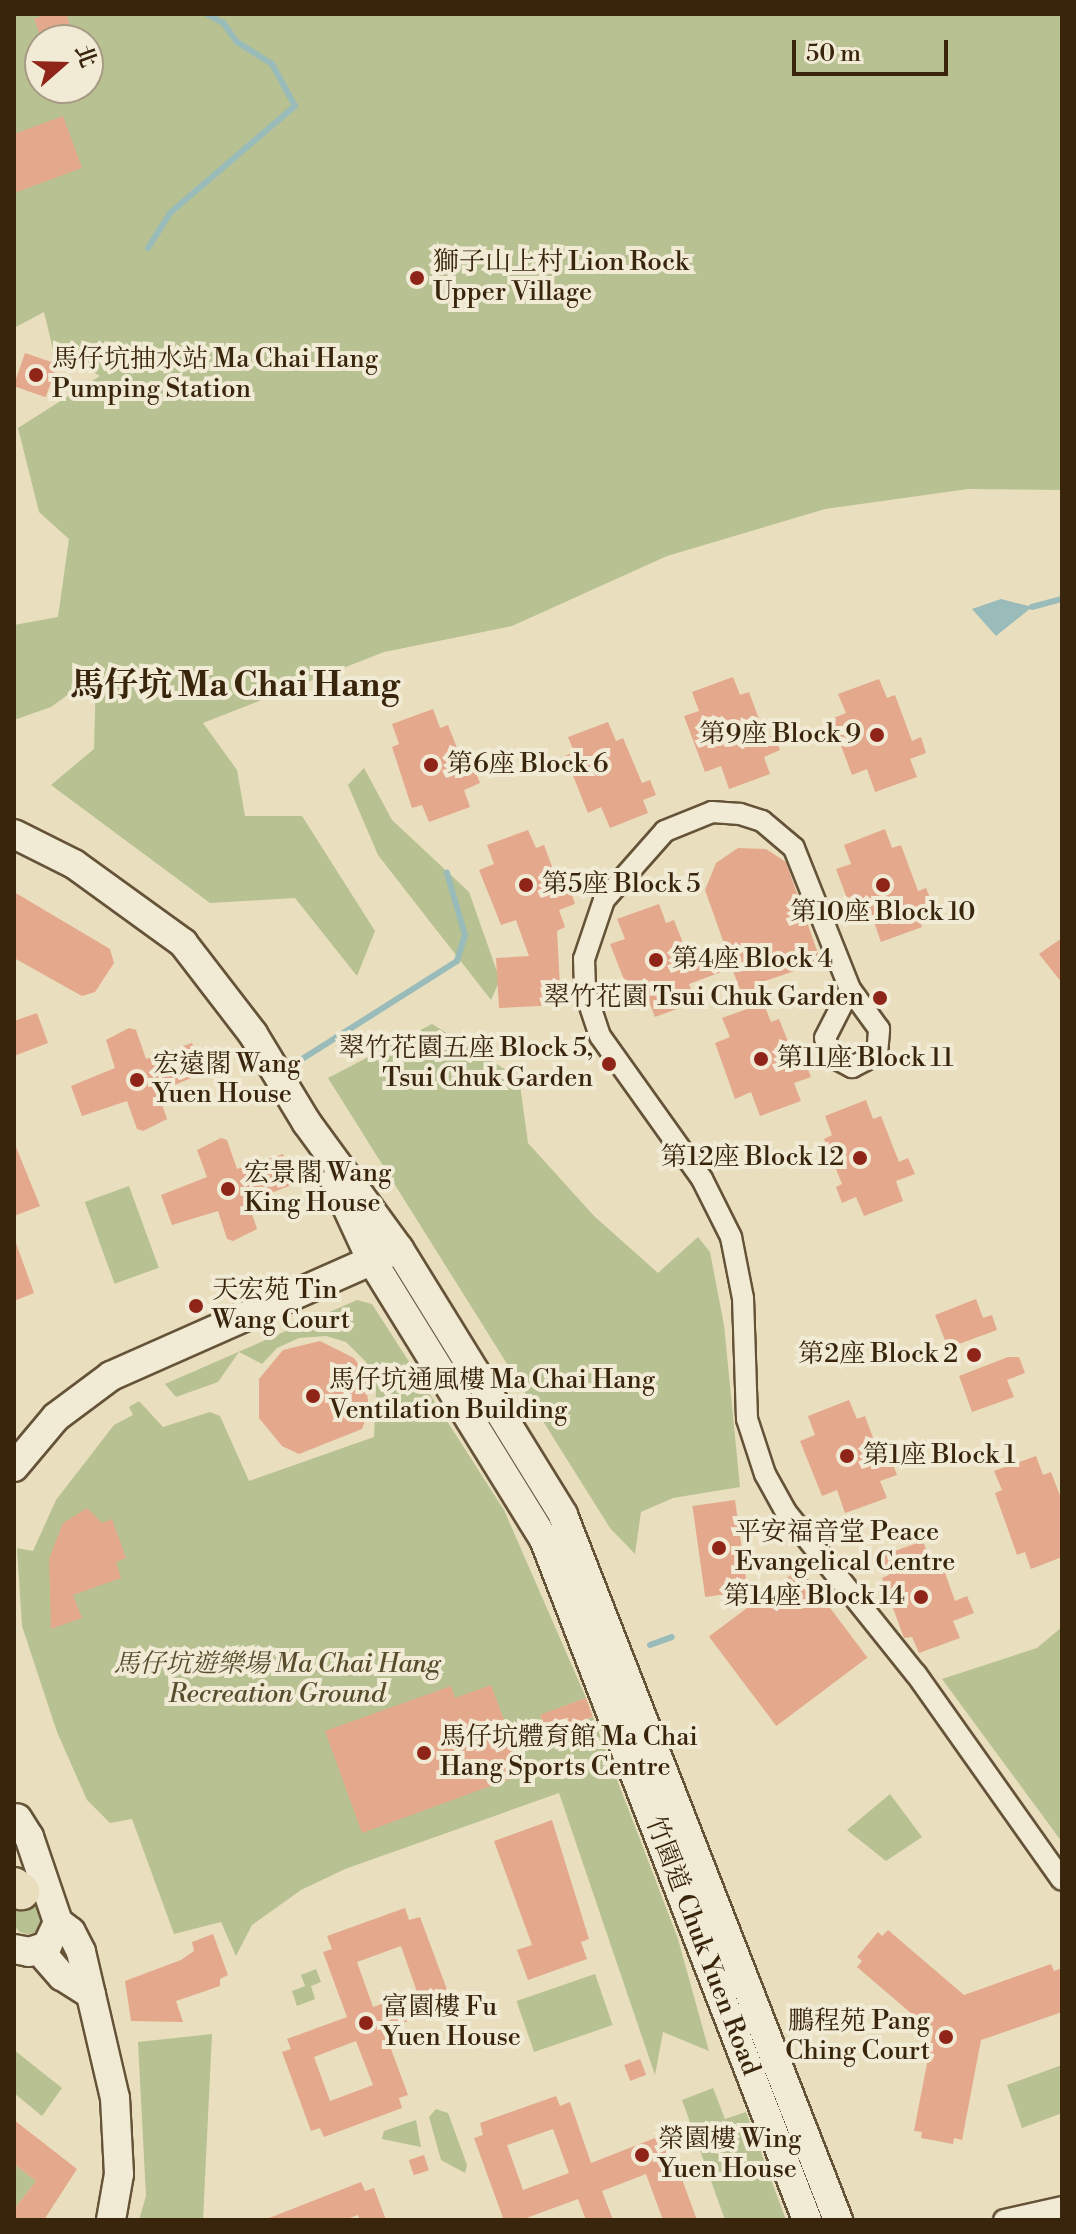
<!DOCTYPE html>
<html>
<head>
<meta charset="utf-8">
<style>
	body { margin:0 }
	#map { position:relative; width:1076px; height:2234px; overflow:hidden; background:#e9debe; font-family:"Libre Bodoni","Noto Serif TC",serif }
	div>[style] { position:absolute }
	.green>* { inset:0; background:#b7c191; transform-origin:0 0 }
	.round { border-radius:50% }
	.water>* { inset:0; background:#99bbb9 }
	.stream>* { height:6px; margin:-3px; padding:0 3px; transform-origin:3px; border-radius:3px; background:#99bbb9 }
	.building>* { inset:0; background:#e4a88d; transform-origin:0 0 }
	.roads { filter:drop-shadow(2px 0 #655338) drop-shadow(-2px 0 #655338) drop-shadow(0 2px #655338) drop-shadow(0 -2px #655338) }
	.street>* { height:20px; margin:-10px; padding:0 10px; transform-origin:10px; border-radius:10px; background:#f1ead5 }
	.secondary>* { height:28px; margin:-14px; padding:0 14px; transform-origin:14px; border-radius:14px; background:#f1ead5 }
	.highway>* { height:36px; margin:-18px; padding:0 18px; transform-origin:18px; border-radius:18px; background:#e9debe }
	.dots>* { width:22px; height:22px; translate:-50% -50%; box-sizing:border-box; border:4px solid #f1ead5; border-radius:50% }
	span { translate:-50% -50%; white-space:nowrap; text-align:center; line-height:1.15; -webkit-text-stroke:8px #f1ead5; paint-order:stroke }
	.poi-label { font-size:26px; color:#39250c }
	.left { translate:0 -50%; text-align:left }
	.right { translate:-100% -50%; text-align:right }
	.park-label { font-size:26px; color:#584c2d; font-style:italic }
	.street-label { font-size:26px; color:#39250c }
	.district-label { font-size:34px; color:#39250c; font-weight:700 }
	.frame { position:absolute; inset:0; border:16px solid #39250c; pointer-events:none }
	.north { position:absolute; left:24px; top:24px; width:80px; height:80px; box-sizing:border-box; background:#f1ead5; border:2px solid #a79b85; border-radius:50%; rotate:70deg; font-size:22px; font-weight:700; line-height:32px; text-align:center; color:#39250c }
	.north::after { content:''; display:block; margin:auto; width:28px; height:36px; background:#8f2418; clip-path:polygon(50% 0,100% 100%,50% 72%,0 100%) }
	.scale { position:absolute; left:792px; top:40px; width:156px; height:36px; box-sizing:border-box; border:4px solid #39250c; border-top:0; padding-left:10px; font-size:24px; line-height:28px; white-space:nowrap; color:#39250c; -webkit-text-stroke:6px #f1ead5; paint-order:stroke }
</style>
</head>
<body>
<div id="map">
	<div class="green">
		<i style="clip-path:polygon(evenodd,14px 14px,1062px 14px,1062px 490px,968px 489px,825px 509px,667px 556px,512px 626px,384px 652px,203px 723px,237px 770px,245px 816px,302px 816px,375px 931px,357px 976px,295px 898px,210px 903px,51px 785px,94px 749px,96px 674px,51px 707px,14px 720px,14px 625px,58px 617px,69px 539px,39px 512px,18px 428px,100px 376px,53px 349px,44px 312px,14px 328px,14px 14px,40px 40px,88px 40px,88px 88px,40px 88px,40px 40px)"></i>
		<i style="clip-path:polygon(364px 768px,392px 820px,469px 892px,500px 980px,491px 1000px,378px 855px,348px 785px)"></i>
		<i style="clip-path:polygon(432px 1024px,519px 1078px,528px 1143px,594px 1216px,658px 1273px,698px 1237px,710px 1252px,724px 1325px,740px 1487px,673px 1498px,641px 1512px,635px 1554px,610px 1528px,328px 1078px)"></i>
		<i style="left:129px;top:1186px;width:87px;height:47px;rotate:70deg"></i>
		<i style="clip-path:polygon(357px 1300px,372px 1304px,504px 1510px,586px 1698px,540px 1715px,546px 1733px,593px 1717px,678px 1939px,709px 2051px,663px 2032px,655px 2075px,559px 1793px,345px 1869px,301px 1890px,252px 1925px,236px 1956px,221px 1922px,174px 1934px,132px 1819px,110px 1823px,87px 1800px,57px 1732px,22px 1626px,17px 1548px,33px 1551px,56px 1500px,114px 1425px,133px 1415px,129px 1407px,139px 1401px,163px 1427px,210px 1412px,220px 1416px,249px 1481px,374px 1437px,376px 1389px,366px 1362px,346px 1342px,326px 1336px,299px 1338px,277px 1348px,262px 1364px,239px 1352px,218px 1382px,176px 1397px,165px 1384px)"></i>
		<i style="clip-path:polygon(1062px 1627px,1062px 1842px,942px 1679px,1037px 1648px)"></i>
		<i style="clip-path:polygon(890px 1794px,922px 1837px,886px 1861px,847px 1830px)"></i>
		<i class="round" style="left:13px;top:1904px;width:30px;height:30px"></i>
		<i style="clip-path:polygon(316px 1969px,321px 1982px,311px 1986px,315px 1999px,297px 2006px,292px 1991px,305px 1986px,301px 1975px)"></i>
		<i style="left:595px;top:1974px;width:54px;height:83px;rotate:71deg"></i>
		<i style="clip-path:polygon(212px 2034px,203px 2220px,139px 2220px,146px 2196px,138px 2042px)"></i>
		<i style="clip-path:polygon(14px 2050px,62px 2088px,42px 2116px,14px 2093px)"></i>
		<i style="clip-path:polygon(1062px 2065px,1062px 2113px,1022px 2128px,1007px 2085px)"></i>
		<i style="clip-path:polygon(713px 2088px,725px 2119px,746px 2112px,786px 2220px,725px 2220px,682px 2100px)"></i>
		<i style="clip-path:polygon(436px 2109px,448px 2113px,467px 2165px,465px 2173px,441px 2160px,429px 2117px)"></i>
		<i style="clip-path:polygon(416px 2120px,421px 2147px,382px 2139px,384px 2131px)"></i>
		<i style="clip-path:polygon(14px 2164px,36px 2181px,14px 2209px)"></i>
	</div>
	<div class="water">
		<i style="clip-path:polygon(1001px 599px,1032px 607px,996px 636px,972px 609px)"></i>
	</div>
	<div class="stream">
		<i style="left:148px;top:248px;width:41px;rotate:-57.8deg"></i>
		<i style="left:170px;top:213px;width:165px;rotate:-40.6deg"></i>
		<i style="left:295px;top:106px;width:48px;rotate:-118.7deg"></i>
		<i style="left:272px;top:64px;width:41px;rotate:-147.8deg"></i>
		<i style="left:237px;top:42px;width:24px;rotate:-126deg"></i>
		<i style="left:223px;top:23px;width:18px;rotate:-151deg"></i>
		<i style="left:1032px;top:607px;width:31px;rotate:-15deg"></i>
		<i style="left:299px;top:1061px;width:187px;rotate:-32.3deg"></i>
		<i style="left:457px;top:961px;width:27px;rotate:-73deg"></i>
		<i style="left:465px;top:935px;width:65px;rotate:-106.2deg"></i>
		<i style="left:650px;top:1645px;width:23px;rotate:-20deg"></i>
	</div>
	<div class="building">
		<i style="clip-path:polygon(47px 14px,66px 14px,76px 40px,42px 40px,34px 19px)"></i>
		<i style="clip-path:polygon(63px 116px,82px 168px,14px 193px,14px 134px)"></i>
		<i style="left:25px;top:353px;width:34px;height:35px;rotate:19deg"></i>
		<i style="clip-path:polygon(733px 677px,740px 695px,749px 692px,766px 738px,774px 735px,780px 750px,764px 757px,770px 774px,729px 789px,721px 766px,705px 772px,684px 716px,699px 711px,692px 692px)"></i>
		<i style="clip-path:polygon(879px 679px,887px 698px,895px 695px,912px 741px,921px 737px,926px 753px,910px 759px,917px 777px,875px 792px,867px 769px,852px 775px,831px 719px,846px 713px,838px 694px)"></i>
		<i style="clip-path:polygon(433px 709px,440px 728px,448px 725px,466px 771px,474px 768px,480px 783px,464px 790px,470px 807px,429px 822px,422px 805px,412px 808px,407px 793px,392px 747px,399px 744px,392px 724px)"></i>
		<i style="clip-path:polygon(608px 722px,616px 741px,623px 738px,642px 783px,650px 780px,656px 795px,643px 800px,648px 813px,610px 828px,601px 807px,588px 813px,565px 756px,574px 752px,568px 737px)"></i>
		<i style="clip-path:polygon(885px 829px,892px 848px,901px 845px,918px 891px,926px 888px,932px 903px,916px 910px,922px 927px,881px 942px,873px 919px,857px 925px,836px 869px,851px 864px,844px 845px)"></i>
		<i style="clip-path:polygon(528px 830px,536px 848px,544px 845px,561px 891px,570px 888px,575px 904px,559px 910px,565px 927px,557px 931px,561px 1005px,499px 1008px,496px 958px,529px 956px,516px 920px,501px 925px,479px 870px,494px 864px,487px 845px)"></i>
		<i style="clip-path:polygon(738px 848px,766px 849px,786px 862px,821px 962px,756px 984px,771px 1022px,779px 1019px,797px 1064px,805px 1061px,811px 1077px,794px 1083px,801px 1101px,760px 1116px,751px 1092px,735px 1099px,715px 1043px,730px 1037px,722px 1018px,747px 1009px,732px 968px,689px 984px,696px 1002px,655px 1017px,646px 994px,632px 1000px,610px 944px,625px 939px,617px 919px,659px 904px,666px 923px,674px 920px,692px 966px,727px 952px,705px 890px,716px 863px)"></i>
		<i style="clip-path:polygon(14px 892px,110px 949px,114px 963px,95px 992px,82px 996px,14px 958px)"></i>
		<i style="clip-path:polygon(1062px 938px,1062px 983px,1039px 954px)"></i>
		<i style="clip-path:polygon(37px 1013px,48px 1043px,14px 1056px,14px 1021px)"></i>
		<i style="clip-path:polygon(129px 1028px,136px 1030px,146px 1059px,192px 1043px,203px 1073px,158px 1092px,167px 1119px,143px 1131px,137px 1129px,127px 1101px,82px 1116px,71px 1086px,115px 1068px,106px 1040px)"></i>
		<i style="clip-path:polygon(866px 1100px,873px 1119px,881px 1116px,899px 1162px,908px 1158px,915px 1174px,896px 1181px,903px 1201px,864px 1216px,856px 1197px,842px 1203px,836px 1187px,842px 1184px,824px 1139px,832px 1135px,825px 1116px)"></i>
		<i style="clip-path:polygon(221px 1138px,227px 1140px,237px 1169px,283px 1154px,294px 1184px,248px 1202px,257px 1229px,233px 1241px,227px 1239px,218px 1211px,172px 1225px,161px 1195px,207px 1177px,197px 1150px)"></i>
		<i style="clip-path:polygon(14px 1142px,40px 1206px,14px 1216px)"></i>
		<i style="clip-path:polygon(16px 1243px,34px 1293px,14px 1301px,14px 1244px)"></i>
		<i style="clip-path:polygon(976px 1299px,983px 1318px,992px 1315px,997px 1330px,948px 1348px,935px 1315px)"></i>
		<i style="clip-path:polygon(320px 1341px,354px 1358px,365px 1374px,369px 1411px,362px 1429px,299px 1454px,282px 1446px,259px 1418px,259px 1379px,283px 1350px)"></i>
		<i style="clip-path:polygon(1008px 1357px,1019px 1357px,1025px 1373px,1007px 1380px,1014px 1397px,972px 1412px,959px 1376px)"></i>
		<i style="clip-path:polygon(849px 1400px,857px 1419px,865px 1416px,882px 1462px,891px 1459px,897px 1475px,880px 1481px,887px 1498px,845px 1513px,837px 1490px,822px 1496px,800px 1441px,815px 1435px,808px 1416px)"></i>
		<i style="clip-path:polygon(1036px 1456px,1043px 1475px,1051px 1472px,1062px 1501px,1062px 1557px,1031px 1569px,1025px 1552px,1017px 1555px,995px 1493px,1002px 1490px,994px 1471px)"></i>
		<i style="left:735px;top:1500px;width:92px;height:43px;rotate:82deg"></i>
		<i style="clip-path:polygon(87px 1508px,102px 1523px,112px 1519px,126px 1558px,116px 1562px,121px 1578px,73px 1595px,82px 1618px,51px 1629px,49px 1559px,63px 1523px)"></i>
		<i style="clip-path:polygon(923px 1541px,930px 1560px,939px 1556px,955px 1601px,967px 1596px,974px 1613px,953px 1621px,960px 1638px,919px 1653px,912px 1637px,904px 1638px,882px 1578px,889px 1575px,881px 1556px)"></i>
		<i style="left:800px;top:1568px;width:112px;height:114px;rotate:53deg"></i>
		<i style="clip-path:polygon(491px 1685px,524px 1774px,362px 1833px,325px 1731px,451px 1686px,455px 1698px)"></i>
		<i style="left:586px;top:1698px;width:20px;height:49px;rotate:70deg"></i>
		<i style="clip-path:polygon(552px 1820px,589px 1939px,581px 1942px,587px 1959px,528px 1980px,517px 1950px,532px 1945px,494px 1841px)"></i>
		<i style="clip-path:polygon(evenodd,405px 1908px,409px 1920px,420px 1917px,449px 1995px,441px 1999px,444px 2008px,384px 2030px,408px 2095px,399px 2098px,402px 2108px,324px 2137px,320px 2128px,311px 2131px,282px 2052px,291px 2049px,287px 2039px,347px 2017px,323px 1952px,332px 1949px,327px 1936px,405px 1908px,401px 1946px,417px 1992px,373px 2007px,357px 1962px,401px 1946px,405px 1908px,356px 2041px,373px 2085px,330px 2101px,314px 2057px,356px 2041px)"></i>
		<i style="clip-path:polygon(888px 1930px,964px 1995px,1051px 1964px,1054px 1971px,1062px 1968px,1062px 2012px,981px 2040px,962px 2140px,954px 2138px,953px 2144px,921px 2138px,922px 2132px,914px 2131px,933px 2032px,857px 1967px,862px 1961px,857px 1957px,878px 1932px,882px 1936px)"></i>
		<i style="clip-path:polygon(213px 1934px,228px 1975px,220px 1979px,220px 1986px,176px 2001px,183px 2022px,131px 2021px,125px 1981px,181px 1960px,194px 1951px,192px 1942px)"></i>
		<i style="left:640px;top:2059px;width:17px;height:17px;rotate:69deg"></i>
		<i style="clip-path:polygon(evenodd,556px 2096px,560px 2106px,570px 2102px,591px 2163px,655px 2138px,659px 2148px,669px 2144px,697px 2220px,663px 2220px,646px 2174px,602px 2191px,613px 2220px,586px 2220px,578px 2199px,521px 2220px,503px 2218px,474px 2138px,483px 2135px,480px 2123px,556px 2096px,553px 2129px,569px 2173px,523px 2190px,507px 2145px,553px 2129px)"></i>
		<i style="clip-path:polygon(14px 2120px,77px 2169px,44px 2220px,14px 2220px,14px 2209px,36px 2181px,14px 2164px)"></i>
		<i style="left:424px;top:2155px;width:16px;height:16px;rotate:72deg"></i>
		<i style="clip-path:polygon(361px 2182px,365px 2191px,374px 2188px,386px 2220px,360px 2220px,358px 2215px,344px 2220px,264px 2220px)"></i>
	</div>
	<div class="roads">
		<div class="street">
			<i style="left:850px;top:989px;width:55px;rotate:117deg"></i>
			<i style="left:825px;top:1038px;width:19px;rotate:72deg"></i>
			<i style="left:831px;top:1056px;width:24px;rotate:28deg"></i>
			<i style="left:852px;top:1067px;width:28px;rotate:-27deg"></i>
			<i style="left:877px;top:1054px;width:25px;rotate:-85deg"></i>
			<i style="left:879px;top:1029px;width:49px;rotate:-125.9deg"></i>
			<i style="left:850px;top:989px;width:152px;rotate:-111.7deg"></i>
			<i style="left:794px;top:848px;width:42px;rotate:-139.8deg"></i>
			<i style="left:762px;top:821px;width:23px;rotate:-162deg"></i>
			<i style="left:740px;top:814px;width:28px;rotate:-176deg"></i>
			<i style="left:712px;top:812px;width:51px;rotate:158deg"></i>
			<i style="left:665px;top:831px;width:92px;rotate:131.5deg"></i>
			<i style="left:604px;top:900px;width:62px;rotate:108.7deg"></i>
			<i style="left:584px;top:959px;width:32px;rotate:88deg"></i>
			<i style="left:585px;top:991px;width:47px;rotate:71.6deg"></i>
			<i style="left:600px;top:1036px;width:176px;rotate:54.5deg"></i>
			<i style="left:702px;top:1179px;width:65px;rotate:63.4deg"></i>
			<i style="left:731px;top:1237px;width:62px;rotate:78.9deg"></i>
			<i style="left:743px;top:1298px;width:121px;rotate:88.1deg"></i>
			<i style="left:747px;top:1419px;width:58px;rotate:71.9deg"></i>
			<i style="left:765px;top:1474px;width:43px;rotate:61.1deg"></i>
			<i style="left:786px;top:1512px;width:208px;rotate:51.3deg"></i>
			<i style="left:916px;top:1674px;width:252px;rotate:54.7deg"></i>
			<i style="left:1004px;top:2220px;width:59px;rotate:-12.6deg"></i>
		</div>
		<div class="secondary">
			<i style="left:14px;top:834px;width:67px;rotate:26.6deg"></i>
			<i style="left:74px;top:864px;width:135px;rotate:35.9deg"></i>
			<i style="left:183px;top:943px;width:115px;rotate:52.4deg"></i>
			<i style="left:253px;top:1034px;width:104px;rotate:58.8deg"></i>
			<i style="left:307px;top:1123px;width:156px;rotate:53.9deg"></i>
			<i style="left:399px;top:1249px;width:312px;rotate:58.3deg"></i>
			<i style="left:563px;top:1515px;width:757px;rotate:68.69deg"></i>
			<i style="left:335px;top:1181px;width:86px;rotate:65.2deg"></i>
			<i style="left:371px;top:1259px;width:329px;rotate:58.3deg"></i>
			<i style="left:544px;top:1539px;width:730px;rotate:68.88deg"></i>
			<i style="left:14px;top:1467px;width:65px;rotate:-50deg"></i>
			<i style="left:56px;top:1417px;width:69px;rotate:-36.7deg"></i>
			<i style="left:111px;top:1376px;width:301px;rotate:-23.9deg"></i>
			<i style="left:58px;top:1922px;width:16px;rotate:38deg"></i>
			<i style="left:71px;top:1932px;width:22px;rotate:63deg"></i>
			<i style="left:81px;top:1952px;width:150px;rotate:76.9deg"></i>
			<i style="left:115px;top:2098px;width:76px;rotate:87deg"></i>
			<i style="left:119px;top:2174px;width:47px;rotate:99.9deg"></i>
			<i style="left:14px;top:1949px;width:15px;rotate:11deg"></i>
			<i style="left:29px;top:1952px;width:19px;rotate:-18deg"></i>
			<i style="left:47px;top:1946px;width:26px;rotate:-65deg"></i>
			<i style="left:58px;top:1922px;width:90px;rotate:-108.8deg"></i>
			<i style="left:29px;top:1837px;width:22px;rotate:-122deg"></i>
			<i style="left:39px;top:1950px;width:35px;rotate:49deg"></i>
			<i style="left:62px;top:1976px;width:34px;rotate:32deg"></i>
		</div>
		<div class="highway">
			<i style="left:14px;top:1886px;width:9px;rotate:36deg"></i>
		</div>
	</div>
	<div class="dots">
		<i style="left:417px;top:278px;background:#8f2418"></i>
		<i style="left:36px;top:375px;background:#8f2418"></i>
		<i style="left:877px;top:735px;background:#8f2418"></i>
		<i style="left:431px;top:765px;background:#8f2418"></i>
		<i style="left:526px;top:885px;background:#8f2418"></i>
		<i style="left:883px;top:885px;background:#8f2418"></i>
		<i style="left:656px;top:960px;background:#8f2418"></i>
		<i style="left:880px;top:998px;background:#8f2418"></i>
		<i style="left:761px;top:1059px;background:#8f2418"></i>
		<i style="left:609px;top:1064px;background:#8f2418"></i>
		<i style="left:137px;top:1080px;background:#8f2418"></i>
		<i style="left:860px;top:1158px;background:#8f2418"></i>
		<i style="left:228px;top:1189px;background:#8f2418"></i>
		<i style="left:196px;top:1306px;background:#8f2418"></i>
		<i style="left:974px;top:1355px;background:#8f2418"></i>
		<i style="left:313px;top:1396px;background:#8f2418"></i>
		<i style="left:847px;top:1456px;background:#8f2418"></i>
		<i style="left:719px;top:1548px;background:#8f2418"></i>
		<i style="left:921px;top:1597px;background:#8f2418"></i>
		<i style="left:424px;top:1753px;background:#8f2418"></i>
		<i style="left:366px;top:2023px;background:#8f2418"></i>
		<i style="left:946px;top:2037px;background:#8f2418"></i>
		<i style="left:642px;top:2155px;background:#8f2418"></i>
	</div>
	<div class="poi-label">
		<span class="left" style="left:433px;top:278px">獅子山上村 Lion Rock<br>Upper Village</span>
		<span class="left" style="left:52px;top:375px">馬仔坑抽水站 Ma Chai Hang<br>Pumping Station</span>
		<span class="right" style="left:861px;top:735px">第9座 Block 9</span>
		<span class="left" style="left:447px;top:765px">第6座 Block 6</span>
		<span class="left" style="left:542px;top:885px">第5座 Block 5</span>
		<span style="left:883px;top:913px">第10座 Block 10</span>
		<span class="left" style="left:672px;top:960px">第4座 Block 4</span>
		<span class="right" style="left:864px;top:998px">翠竹花園 Tsui Chuk Garden</span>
		<span class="right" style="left:593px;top:1064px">翠竹花園五座 Block 5,<br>Tsui Chuk Garden</span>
		<span class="left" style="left:777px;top:1059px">第11座 Block 11</span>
		<span class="left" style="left:153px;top:1080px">宏遠閣 Wang<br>Yuen House</span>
		<span class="right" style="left:844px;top:1158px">第12座 Block 12</span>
		<span class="left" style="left:244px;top:1189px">宏景閣 Wang<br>King House</span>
		<span class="left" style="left:212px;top:1306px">天宏苑 Tin<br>Wang Court</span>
		<span class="right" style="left:958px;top:1355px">第2座 Block 2</span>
		<span class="left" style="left:329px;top:1396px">馬仔坑通風樓 Ma Chai Hang<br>Ventilation Building</span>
		<span class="left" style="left:863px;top:1456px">第1座 Block 1</span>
		<span class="left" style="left:735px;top:1548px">平安福音堂 Peace<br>Evangelical Centre</span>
		<span class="right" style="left:905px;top:1597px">第14座 Block 14</span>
		<span class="left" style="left:440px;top:1753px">馬仔坑體育館 Ma Chai<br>Hang Sports Centre</span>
		<span class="left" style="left:382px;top:2023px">富園樓 Fu<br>Yuen House</span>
		<span class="right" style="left:930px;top:2037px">鵬程苑 Pang<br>Ching Court</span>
		<span class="left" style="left:658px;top:2155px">榮園樓 Wing<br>Yuen House</span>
	</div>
	<div class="park-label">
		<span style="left:277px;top:1680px">馬仔坑遊樂場 Ma Chai Hang<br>Recreation Ground</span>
	</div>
	<div class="street-label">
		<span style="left:702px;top:1946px;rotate:69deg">竹園道 Chuk Yuen Road</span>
	</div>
	<div class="district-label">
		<span style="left:235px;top:687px">馬仔坑 Ma Chai Hang</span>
	</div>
	<div class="frame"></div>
	<div class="north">北</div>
	<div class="scale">50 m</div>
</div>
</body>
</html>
